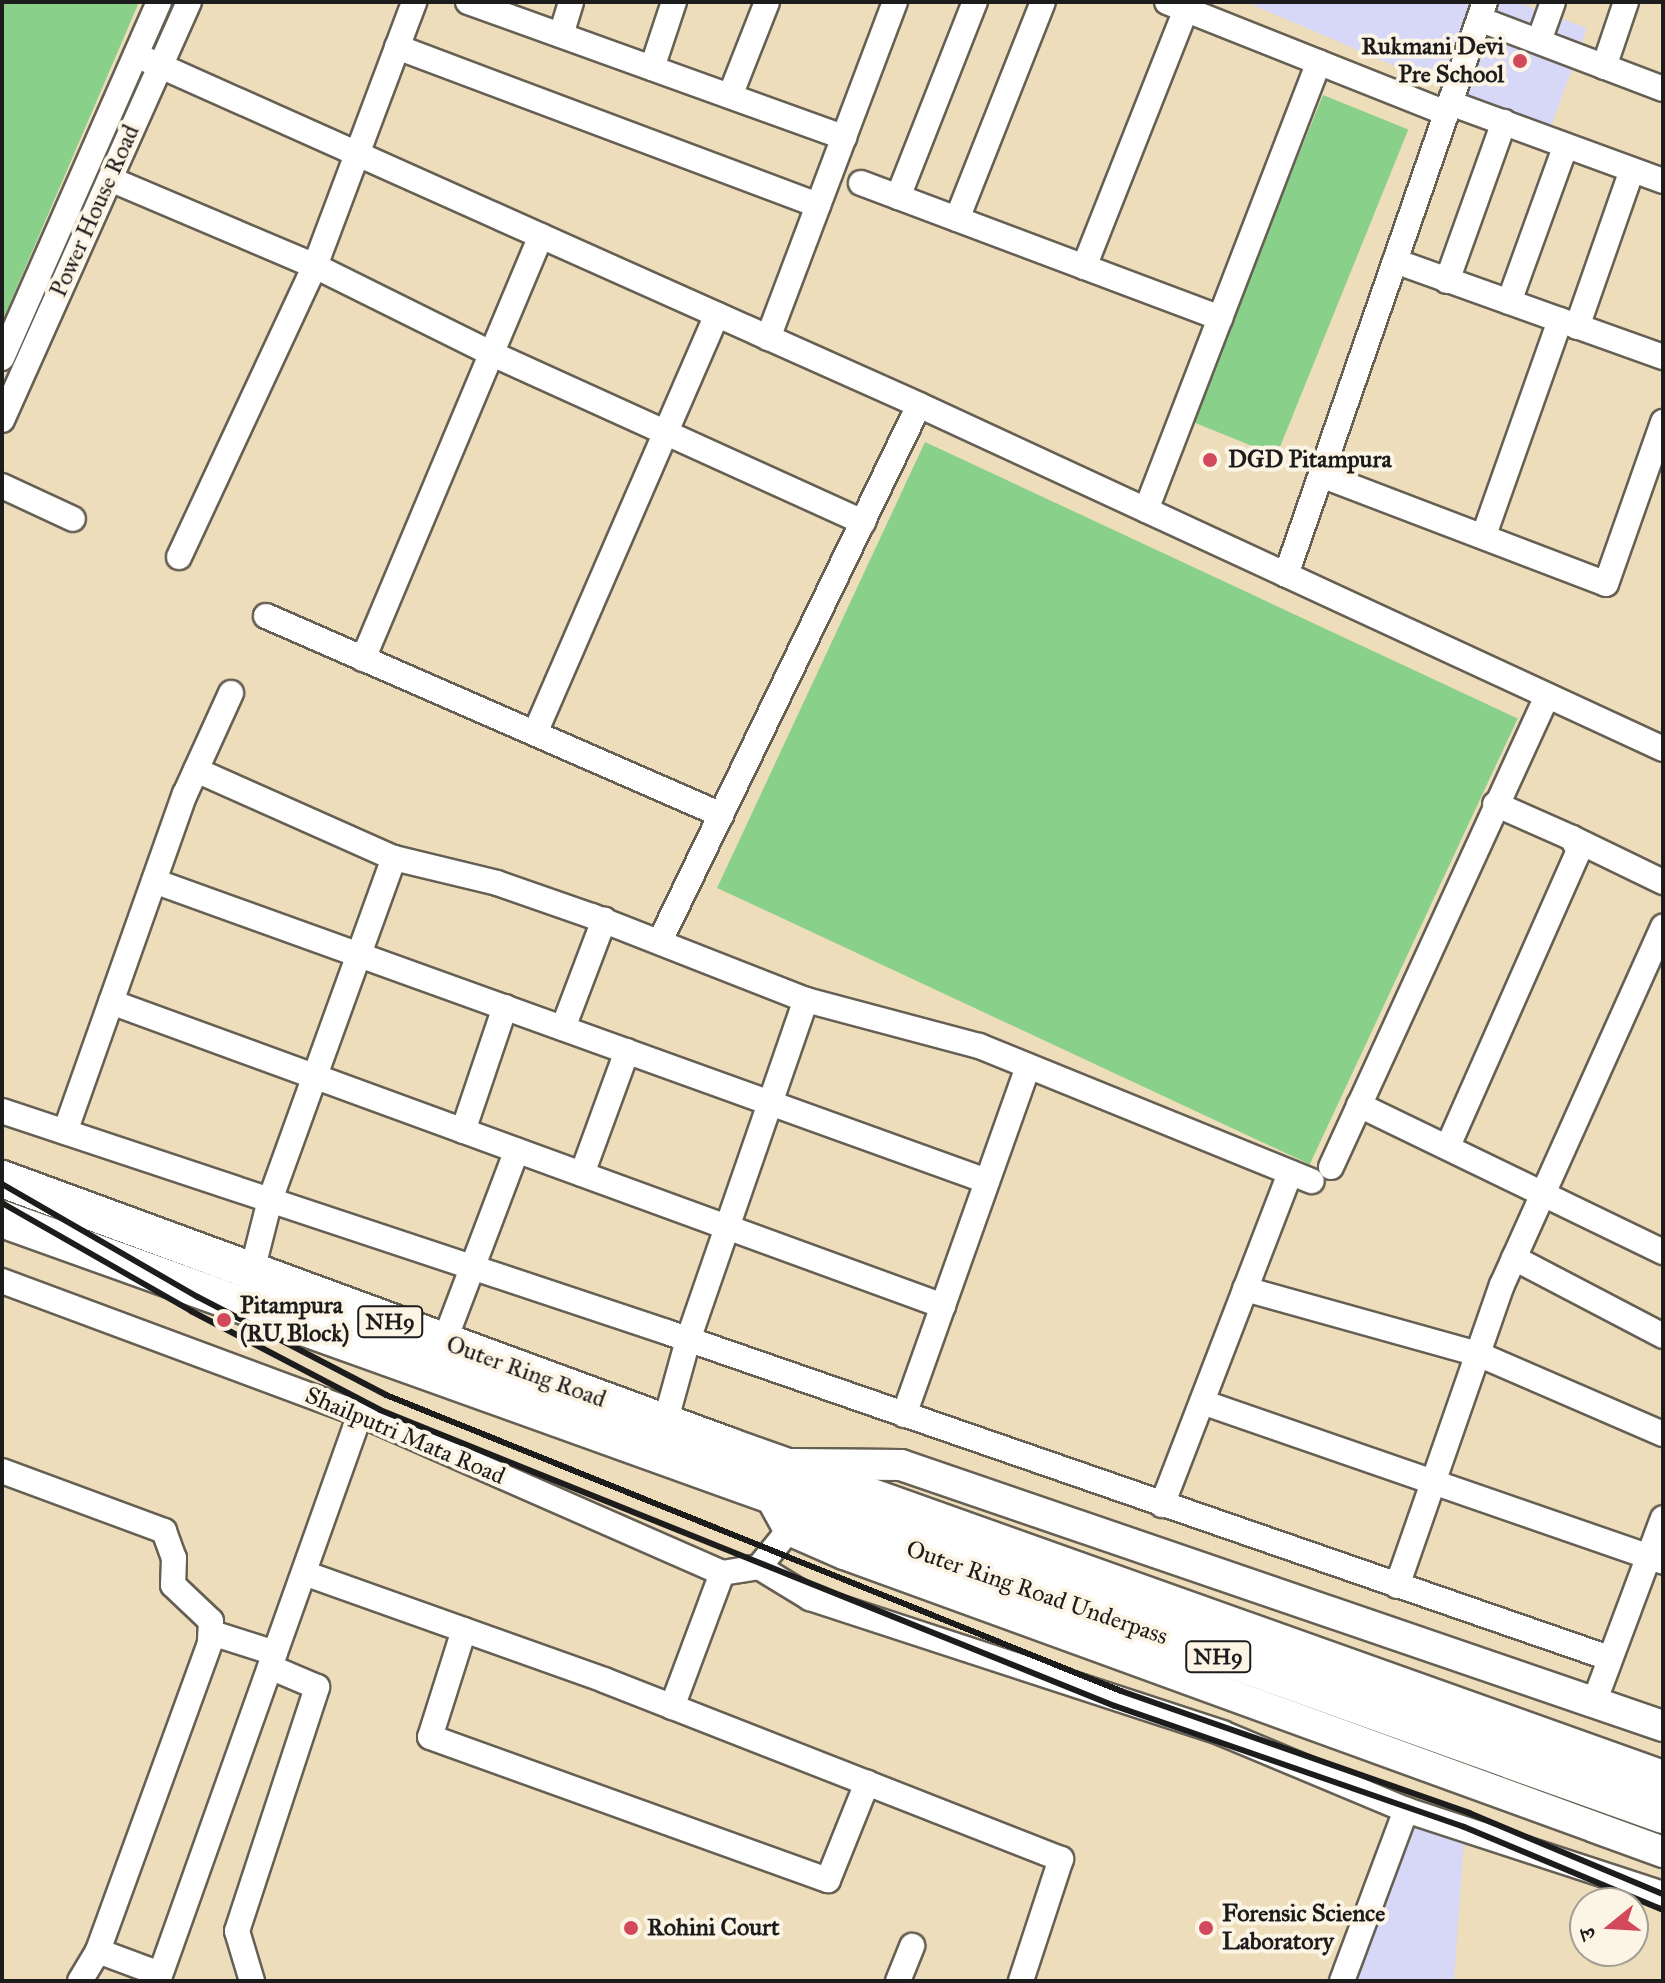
<!DOCTYPE html>
<html>
<head>
<meta charset="utf-8">
<style>
	body { margin:0 }
	#map { position:relative; width:1665px; height:1983px; overflow:hidden; background:#edb; font-family:"IM FELL Great Primer","Noto Serif Devanagari",serif }
	div>[style] { position:absolute }
	.built>* { inset:0; background:#d7d7f8 }
	.green>* { inset:0; background:#89d08b; transform-origin:0 0 }
	.roads { filter:drop-shadow(2px 0 #666054) drop-shadow(-2px 0 #666054) drop-shadow(0 2px #666054) drop-shadow(0 -2px #666054) }
	.minor>* { height:24px; margin:-12px; padding:0 12px; transform-origin:12px; border-radius:12px; background:#fff }
	.major>* { height:30px; margin:-15px; padding:0 15px; transform-origin:15px; border-radius:15px; background:#fff }
	.highway>* { height:36px; margin:-18px; padding:0 18px; transform-origin:18px; border-radius:18px; background:#fff }
	.rail>* { height:6px; margin:-3px; padding:0 3px; transform-origin:3px; border-radius:3px; background:#1c1c1c }
	.dots>* { width:22px; height:22px; translate:-50% -50%; box-sizing:border-box; border:4px solid #fcf5e5; border-radius:50% }
	span { translate:-50% -50%; white-space:nowrap; text-align:center; line-height:1.15; -webkit-text-stroke:8px #fcf5e5; paint-order:stroke }
	.shield-label span { padding:2px 6px; background:#fcf5e5; border:2px solid; border-radius:6px; -webkit-text-stroke-width:0 }
	.shield-label { font-size:22px; color:#1c1c1c; font-weight:700 }
	.poi-label { font-size:24px; color:#1c1c1c; font-weight:700 }
	.right { translate:-100% -50%; text-align:right }
	.left { translate:0 -50%; text-align:left }
	.street-label { font-size:24px; color:#1c1c1c }
	.frame { position:absolute; inset:0; border:4px solid #1c1c1c; pointer-events:none }
	.north { position:absolute; left:1569px; top:1887px; width:80px; height:80px; box-sizing:border-box; background:#fcf5e5; border:2px solid #a29e95; border-radius:50%; rotate:252deg; font-size:22px; font-weight:700; line-height:32px; text-align:center; color:#1c1c1c }
	.north::after { content:''; display:block; margin:auto; width:28px; height:36px; background:#d1495b; clip-path:polygon(50% 0,100% 100%,50% 72%,0 100%) }
</style>
</head>
<body>
<div id="map">
	<div class="built">
		<i style="clip-path:polygon(1246px 2px,1470px 2px,1441px 86px)"></i>
		<i style="clip-path:polygon(1485px 2px,1516px 2px,1587px 28px,1550px 129px,1453px 94px)"></i>
		<i style="clip-path:polygon(1410px 1816px,1464px 1840px,1454px 1981px,1349px 1981px)"></i>
	</div>
	<div class="green">
		<i style="clip-path:polygon(2px 2px,139px 2px,2px 322px)"></i>
		<i style="left:1323px;top:95px;width:92px;height:352px;rotate:22deg"></i>
		<i style="left:925px;top:442px;width:654px;height:492px;rotate:25deg"></i>
	</div>
	<div class="roads">
		<div class="minor">
			<i style="left:468px;top:2px;width:400px;rotate:19.8deg"></i>
			<i style="left:1167px;top:2px;width:300px;rotate:21.7deg"></i>
			<i style="left:1479px;top:19px;width:197px;rotate:20.8deg"></i>
			<i style="left:561px;top:35px;width:34px;rotate:-73deg"></i>
			<i style="left:1539px;top:41px;width:41px;rotate:-70.3deg"></i>
			<i style="left:397px;top:47px;width:450px;rotate:20.6deg"></i>
			<i style="left:136px;top:55px;width:858px;rotate:24.08deg"></i>
			<i style="left:919px;top:405px;width:820px;rotate:24.81deg"></i>
			<i style="left:1604px;top:67px;width:69px;rotate:-71.3deg"></i>
			<i style="left:652px;top:68px;width:70px;rotate:-71.6deg"></i>
			<i style="left:730px;top:96px;width:101px;rotate:-68.5deg"></i>
			<i style="left:1450px;top:103px;width:227px;rotate:20.1deg"></i>
			<i style="left:110px;top:179px;width:223px;rotate:23deg"></i>
			<i style="left:315px;top:266px;width:193px;rotate:26.4deg"></i>
			<i style="left:488px;top:352px;width:412px;rotate:24.4deg"></i>
			<i style="left:861px;top:183px;width:384px;rotate:20.6deg"></i>
			<i style="left:898px;top:197px;width:210px;rotate:-68.5deg"></i>
			<i style="left:957px;top:219px;width:233px;rotate:-68.4deg"></i>
			<i style="left:1395px;top:261px;width:285px;rotate:19.7deg"></i>
			<i style="left:1084px;top:267px;width:277px;rotate:-68.4deg"></i>
			<i style="left:1447px;top:281px;width:169px;rotate:-70.3deg"></i>
			<i style="left:1509px;top:302px;width:165px;rotate:-70.1deg"></i>
			<i style="left:1577px;top:327px;width:166px;rotate:-70.7deg"></i>
			<i style="left:768px;top:338px;width:359px;rotate:-69.3deg"></i>
			<i style="left:2px;top:358px;width:389px;rotate:-66.2deg"></i>
			<i style="left:2px;top:420px;width:458px;rotate:-65.9deg"></i>
			<i style="left:1321px;top:475px;width:305px;rotate:20.9deg"></i>
			<i style="left:1606px;top:584px;width:172px;rotate:-70.6deg"></i>
			<i style="left:2px;top:486px;width:78px;rotate:24.9deg"></i>
			<i style="left:1146px;top:510px;width:480px;rotate:-68.9deg"></i>
			<i style="left:1484px;top:535px;width:228px;rotate:-70.5deg"></i>
			<i style="left:179px;top:557px;width:321px;rotate:-65deg"></i>
			<i style="left:315px;top:266px;width:282px;rotate:-69.4deg"></i>
			<i style="left:1286px;top:575px;width:607px;rotate:-70.85deg"></i>
			<i style="left:266px;top:616px;width:497px;rotate:23.6deg"></i>
			<i style="left:363px;top:659px;width:459px;rotate:-67.2deg"></i>
			<i style="left:535px;top:733px;width:456px;rotate:-66.5deg"></i>
			<i style="left:196px;top:770px;width:217px;rotate:24deg"></i>
			<i style="left:394px;top:858px;width:106px;rotate:13.6deg"></i>
			<i style="left:497px;top:883px;width:101px;rotate:19.2deg"></i>
			<i style="left:592px;top:916px;width:230px;rotate:21.4deg"></i>
			<i style="left:806px;top:1000px;width:179px;rotate:14.9deg"></i>
			<i style="left:979px;top:1046px;width:359px;rotate:22.1deg"></i>
			<i style="left:1572px;top:838px;width:101px;rotate:25.8deg"></i>
			<i style="left:154px;top:881px;width:885px;rotate:19.81deg"></i>
			<i style="left:660px;top:941px;width:595px;rotate:-64.21deg"></i>
			<i style="left:111px;top:1002px;width:886px;rotate:20.07deg"></i>
			<i style="left:563px;top:1028px;width:116px;rotate:-69.2deg"></i>
			<i style="left:1359px;top:1105px;width:338px;rotate:25.8deg"></i>
			<i style="left:2px;top:1111px;width:701px;rotate:18.38deg"></i>
			<i style="left:667px;top:1332px;width:997px;rotate:19.09deg"></i>
			<i style="left:463px;top:1131px;width:131px;rotate:-71.3deg"></i>
			<i style="left:65px;top:1132px;width:359px;rotate:-70.5deg"></i>
			<i style="left:185px;top:794px;width:111px;rotate:-65.5deg"></i>
			<i style="left:1448px;top:1146px;width:323px;rotate:-66.1deg"></i>
			<i style="left:1579px;top:851px;width:15px;rotate:-118deg"></i>
			<i style="left:1572px;top:838px;width:84px;rotate:-156.2deg"></i>
			<i style="left:1331px;top:1167px;width:518px;rotate:-65.36deg"></i>
			<i style="left:582px;top:1174px;width:131px;rotate:-69.9deg"></i>
			<i style="left:1514px;top:1258px;width:168px;rotate:27.6deg"></i>
			<i style="left:252px;top:1271px;width:73px;rotate:-75.8deg"></i>
			<i style="left:270px;top:1200px;width:364px;rotate:-70.1deg"></i>
			<i style="left:2px;top:1281px;width:382px;rotate:20.4deg"></i>
			<i style="left:360px;top:1414px;width:395px;rotate:23.7deg"></i>
			<i style="left:722px;top:1573px;width:37px;rotate:-9deg"></i>
			<i style="left:759px;top:1567px;width:48px;rotate:-51deg"></i>
			<i style="left:1245px;top:1289px;width:242px;rotate:15.6deg"></i>
			<i style="left:1478px;top:1354px;width:202px;rotate:23.4deg"></i>
			<i style="left:444px;top:1342px;width:205px;rotate:-69.2deg"></i>
			<i style="left:1202px;top:1402px;width:488px;rotate:19.1deg"></i>
			<i style="left:904px;top:1415px;width:370px;rotate:-70.4deg"></i>
			<i style="left:665px;top:1423px;width:86px;rotate:-74.5deg"></i>
			<i style="left:688px;top:1340px;width:360px;rotate:-70.9deg"></i>
			<i style="left:2px;top:1471px;width:173px;rotate:20.3deg"></i>
			<i style="left:164px;top:1531px;width:29px;rotate:70deg"></i>
			<i style="left:174px;top:1558px;width:27px;rotate:92deg"></i>
			<i style="left:173px;top:1585px;width:52px;rotate:43.5deg"></i>
			<i style="left:211px;top:1621px;width:22px;rotate:93deg"></i>
			<i style="left:210px;top:1643px;width:328px;rotate:110deg"></i>
			<i style="left:98px;top:1951px;width:35px;rotate:121deg"></i>
			<i style="left:1162px;top:1505px;width:356px;rotate:-68.9deg"></i>
			<i style="left:759px;top:1567px;width:60px;rotate:31.3deg"></i>
			<i style="left:810px;top:1598px;width:434px;rotate:18.1deg"></i>
			<i style="left:1222px;top:1733px;width:199px;rotate:22.7deg"></i>
			<i style="left:1406px;top:1810px;width:270px;rotate:18.1deg"></i>
			<i style="left:304px;top:1573px;width:319px;rotate:19.6deg"></i>
			<i style="left:604px;top:1680px;width:491px;rotate:21.4deg"></i>
			<i style="left:1061px;top:1859px;width:128px;rotate:108.2deg"></i>
			<i style="left:1397px;top:1586px;width:319px;rotate:-70.8deg"></i>
			<i style="left:1502px;top:1285px;width:393px;rotate:-65.8deg"></i>
			<i style="left:464px;top:1630px;width:112px;rotate:107.6deg"></i>
			<i style="left:430px;top:1737px;width:423px;rotate:19.8deg"></i>
			<i style="left:828px;top:1880px;width:105px;rotate:-68.1deg"></i>
			<i style="left:212px;top:1633px;width:66px;rotate:17.6deg"></i>
			<i style="left:1595px;top:1700px;width:194px;rotate:-69.5deg"></i>
			<i style="left:672px;top:1707px;width:143px;rotate:-69.5deg"></i>
			<i style="left:98px;top:1951px;width:66px;rotate:20.4deg"></i>
			<i style="left:158px;top:1981px;width:602px;rotate:-70.39deg"></i>
			<i style="left:252px;top:1981px;width:52px;rotate:-106.7deg"></i>
			<i style="left:237px;top:1931px;width:257px;rotate:-71.8deg"></i>
			<i style="left:317px;top:1687px;width:51px;rotate:-156.9deg"></i>
			<i style="left:898px;top:1981px;width:38px;rotate:-68deg"></i>
			<i style="left:1342px;top:1981px;width:183px;rotate:-69.5deg"></i>
		</div>
		<div class="major">
			<i style="left:793px;top:1464px;width:108px;rotate:0.5deg"></i>
			<i style="left:901px;top:1465px;width:805px;rotate:18.91deg"></i>
			<i style="left:772px;top:1499px;width:35px;rotate:61deg"></i>
			<i style="left:789px;top:1530px;width:60px;rotate:23.6deg"></i>
			<i style="left:844px;top:1554px;width:872px;rotate:19.99deg"></i>
		</div>
		<div class="highway">
			<i style="left:2px;top:1179px;width:771px;rotate:20.17deg"></i>
			<i style="left:726px;top:1445px;width:995px;rotate:19.62deg"></i>
			<i style="left:2px;top:1219px;width:1765px;rotate:19.74deg"></i>
		</div>
	</div>
	<div class="rail">
		<i style="left:2px;top:1184px;width:226px;rotate:30deg"></i>
		<i style="left:198px;top:1297px;width:212px;rotate:27.5deg"></i>
		<i style="left:386px;top:1395px;width:792px;rotate:21.94deg"></i>
		<i style="left:1121px;top:1691px;width:369px;rotate:19.3deg"></i>
		<i style="left:1469px;top:1813px;width:210px;rotate:22.7deg"></i>
		<i style="left:2px;top:1203px;width:218px;rotate:29.7deg"></i>
		<i style="left:191px;top:1311px;width:213px;rotate:27.6deg"></i>
		<i style="left:380px;top:1410px;width:792px;rotate:21.94deg"></i>
		<i style="left:1115px;top:1706px;width:369px;rotate:19.1deg"></i>
		<i style="left:1464px;top:1827px;width:216px;rotate:22.6deg"></i>
	</div>
	<div class="dots">
		<i style="left:1520px;top:61px;background:#d1495b"></i>
		<i style="left:1210px;top:460px;background:#d1495b"></i>
		<i style="left:224px;top:1320px;background:#d1495b"></i>
		<i style="left:631px;top:1928px;background:#d1495b"></i>
		<i style="left:1206px;top:1928px;background:#d1495b"></i>
	</div>
	<div class="shield-label">
		<span style="left:390px;top:1322px">NH9</span>
		<span style="left:1218px;top:1657px">NH9</span>
	</div>
	<div class="poi-label">
		<span class="right" style="left:1504px;top:61px">Rukmani Devi<br>Pre School</span>
		<span class="left" style="left:1228px;top:460px">DGD Pitampura</span>
		<span class="left" style="left:240px;top:1320px">Pitampura<br>(RU Block)</span>
		<span class="left" style="left:1222px;top:1928px">Forensic Science<br>Laboratory</span>
		<span class="left" style="left:647px;top:1928px">Rohini Court</span>
	</div>
	<div class="street-label">
		<span style="left:95px;top:211px;rotate:-66deg">Power House Road</span>
		<span style="left:526px;top:1372px;rotate:20deg">Outer Ring Road</span>
		<span style="left:405px;top:1436px;rotate:23deg">Shailputri Mata Road</span>
		<span style="left:1037px;top:1593px;rotate:19deg">Outer Ring Road Underpass</span>
	</div>
	<div class="frame"></div>
	<div class="north">उ</div>
</div>
</body>
</html>
